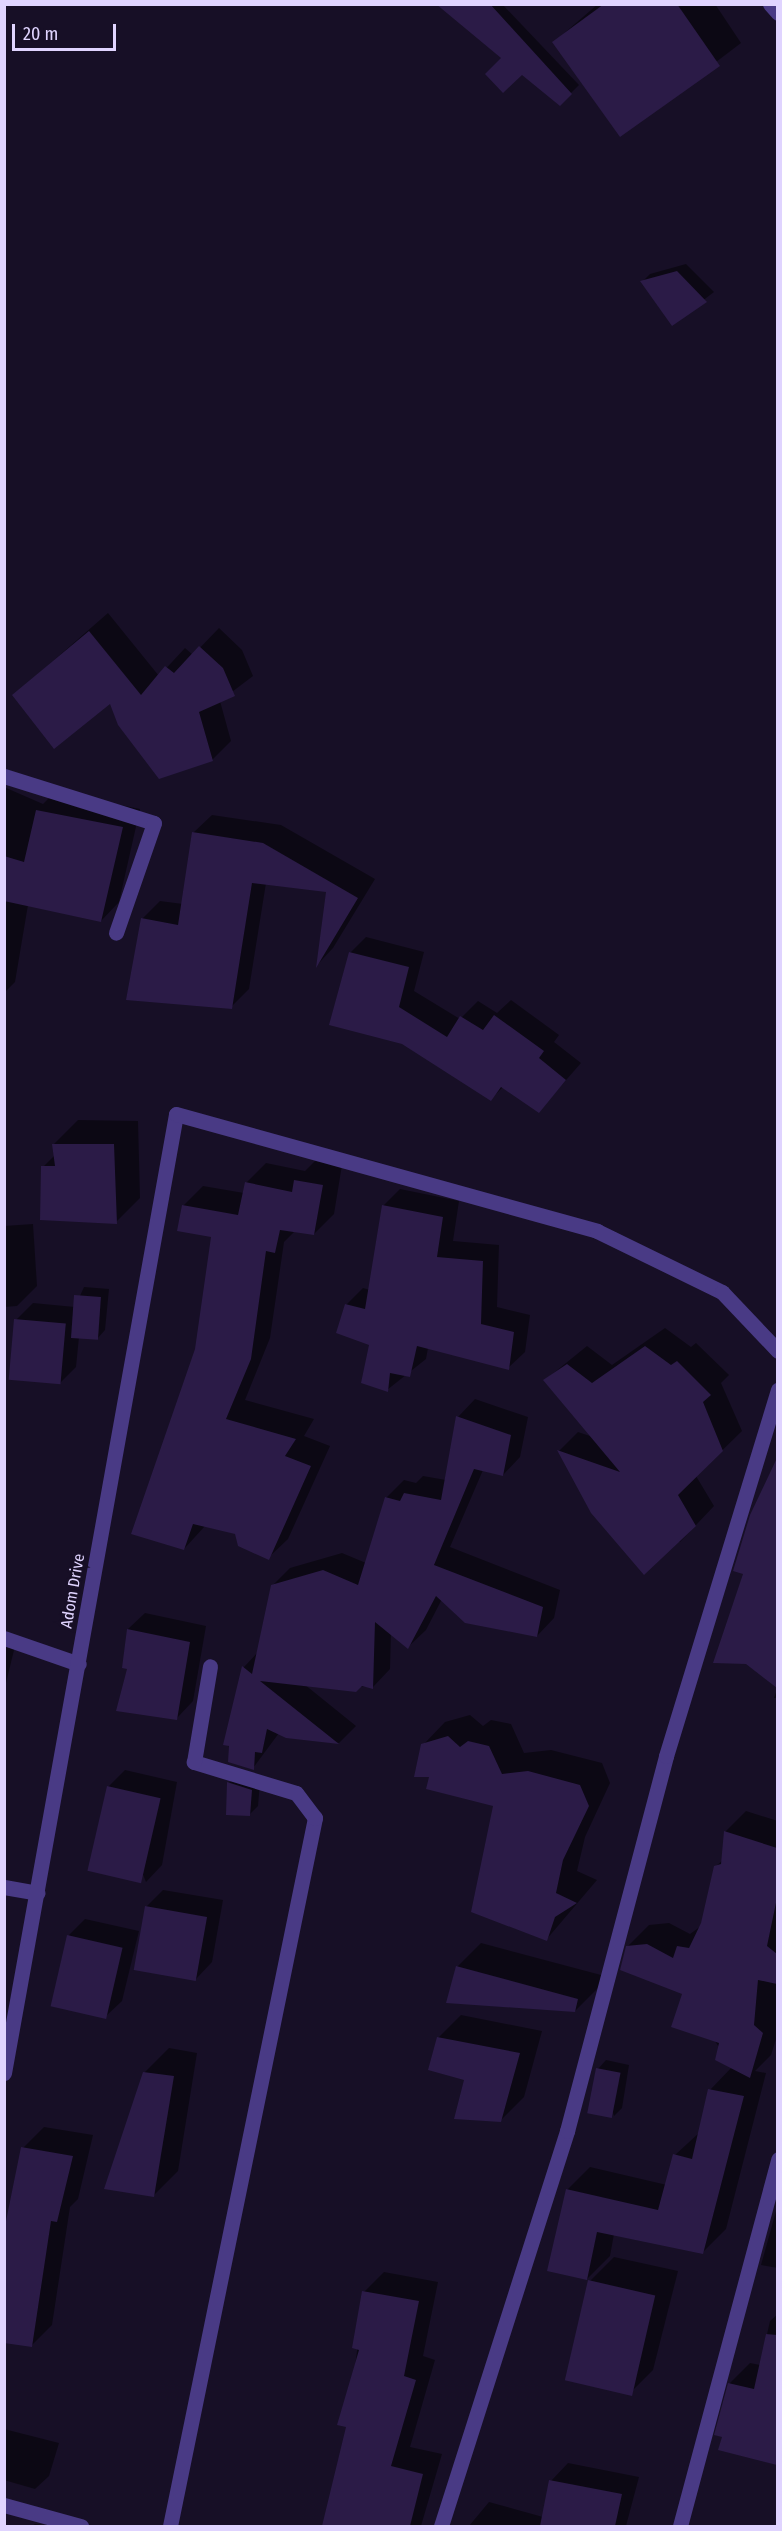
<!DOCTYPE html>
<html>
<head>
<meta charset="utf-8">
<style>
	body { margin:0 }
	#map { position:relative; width:782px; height:2531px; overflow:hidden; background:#170f26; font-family:"Fira Sans Condensed",sans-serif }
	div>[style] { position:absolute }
	.shadow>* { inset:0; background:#0007 }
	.building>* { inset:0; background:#2b1b47; transform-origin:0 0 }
	.minor>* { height:15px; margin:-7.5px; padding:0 7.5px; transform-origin:7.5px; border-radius:7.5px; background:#493a85 }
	span { translate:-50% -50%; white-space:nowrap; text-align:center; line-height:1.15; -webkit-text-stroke:5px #170f26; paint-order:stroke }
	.street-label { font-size:16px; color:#e0d4ff }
	.frame { position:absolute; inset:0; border:6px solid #e0d4ff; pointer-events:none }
	.scale { position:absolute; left:12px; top:24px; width:104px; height:27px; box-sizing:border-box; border:3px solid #e0d4ff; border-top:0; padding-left:8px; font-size:18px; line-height:21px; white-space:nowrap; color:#e0d4ff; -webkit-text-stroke:4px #170f26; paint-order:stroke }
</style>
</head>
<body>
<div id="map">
	<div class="shadow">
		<i style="clip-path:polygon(441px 4px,502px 4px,579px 85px,560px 104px)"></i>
		<i style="clip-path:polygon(598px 4px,715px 4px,741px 43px,620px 135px,554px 42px)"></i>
		<i style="clip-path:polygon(686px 264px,714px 292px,672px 324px,642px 282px,650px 274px)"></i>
		<i style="clip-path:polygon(108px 613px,159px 676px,185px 648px,193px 655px,219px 628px,242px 650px,253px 676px,220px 701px,231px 741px,212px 760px,111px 701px,14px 695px)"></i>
		<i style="clip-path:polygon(4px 787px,43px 804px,55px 792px,140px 809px,119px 902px,101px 921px,28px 905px,15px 982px,4px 993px)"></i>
		<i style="clip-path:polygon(212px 815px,281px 825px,375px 879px,333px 948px,318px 964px,328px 890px,266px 883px,249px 989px,231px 1007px,142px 919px,160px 901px,183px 904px,193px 833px)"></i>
		<i style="clip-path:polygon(366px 937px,424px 952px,414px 991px,460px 1019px,478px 1001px,497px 1013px,511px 1000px,559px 1035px,554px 1042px,581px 1063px,539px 1111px,503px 1087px,491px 1099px,402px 1043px,350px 953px)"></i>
		<i style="clip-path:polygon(78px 1120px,138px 1121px,140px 1198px,116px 1222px,43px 1167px,55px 1155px,54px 1144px)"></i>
		<i style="clip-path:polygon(315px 1161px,342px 1165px,334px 1214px,314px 1234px,295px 1231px,284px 1242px,270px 1338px,245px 1400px,314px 1419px,304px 1436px,330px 1446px,288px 1539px,268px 1558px,237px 1533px,205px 1526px,184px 1549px,196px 1349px,212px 1236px,183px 1206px,203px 1186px,244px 1193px,246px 1183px,266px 1163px,305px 1171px)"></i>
		<i style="clip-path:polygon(400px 1189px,459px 1201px,453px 1241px,499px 1245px,497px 1307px,530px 1315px,525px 1352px,508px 1368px,428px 1348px,426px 1359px,387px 1390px,371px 1344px,346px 1305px,363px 1288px,370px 1290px,383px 1206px)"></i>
		<i style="clip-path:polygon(33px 1224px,37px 1286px,17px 1306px,4px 1307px,4px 1226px)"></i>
		<i style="clip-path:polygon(84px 1287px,109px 1289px,105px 1330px,97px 1339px,79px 1337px,76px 1367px,59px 1384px,16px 1320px,33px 1303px,75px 1307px)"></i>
		<i style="clip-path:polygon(665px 1328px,691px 1347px,696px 1343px,729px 1375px,721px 1383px,742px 1431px,696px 1476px,714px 1506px,680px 1542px,593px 1512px,559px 1451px,578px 1432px,593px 1437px,545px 1380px,587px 1346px,612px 1365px)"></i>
		<i style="clip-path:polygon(475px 1399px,528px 1417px,520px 1457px,503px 1475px,483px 1470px,450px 1547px,560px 1590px,554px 1618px,537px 1636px,442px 1599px,426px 1630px,408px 1647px,391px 1633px,390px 1669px,373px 1687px,304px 1684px,356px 1726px,339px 1743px,279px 1733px,253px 1768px,225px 1743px,244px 1667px,258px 1652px,272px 1586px,290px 1568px,342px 1553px,366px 1563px,386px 1498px,404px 1480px,416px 1483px,423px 1476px,446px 1480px,458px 1417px)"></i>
		<i style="clip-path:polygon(778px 1479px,778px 1686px,747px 1663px,772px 1485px)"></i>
		<i style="clip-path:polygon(145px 1613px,206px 1626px,193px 1701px,177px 1718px,129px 1668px,128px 1629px)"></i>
		<i style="clip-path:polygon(4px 1644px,15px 1646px,4px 1691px)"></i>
		<i style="clip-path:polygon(778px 1687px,778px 1698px,774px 1698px)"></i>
		<i style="clip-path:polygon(470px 1715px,483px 1726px,491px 1720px,511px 1724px,524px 1753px,551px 1750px,602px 1763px,610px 1783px,585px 1837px,577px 1871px,597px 1880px,546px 1940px,495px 1805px,430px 1775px,423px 1745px,445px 1722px)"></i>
		<i style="clip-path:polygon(125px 1770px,177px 1782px,162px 1865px,146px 1882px,108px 1787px)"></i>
		<i style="clip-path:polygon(237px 1775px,260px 1782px,258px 1806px,250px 1814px,229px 1783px)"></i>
		<i style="clip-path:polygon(746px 1811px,778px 1821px,778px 2033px,771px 2055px,755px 2071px,766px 2073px,726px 2229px,703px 2252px,614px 2234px,610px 2256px,587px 2279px,567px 2190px,590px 2167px,667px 2185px,675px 2155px,700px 2132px,710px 2090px,732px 2067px,684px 1994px,627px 1947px,649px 1925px,669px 1923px,690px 1934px,701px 1926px,715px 1867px,723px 1860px,725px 1832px)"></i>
		<i style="clip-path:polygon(163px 1890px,223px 1900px,212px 1962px,196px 1979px,146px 1907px)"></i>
		<i style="clip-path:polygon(85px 1919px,139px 1931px,122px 2001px,105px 2017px,69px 1935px)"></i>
		<i style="clip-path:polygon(481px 1943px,601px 1975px,599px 1987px,575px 2011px,457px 1967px)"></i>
		<i style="clip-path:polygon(461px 2015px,542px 2031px,524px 2097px,501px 2120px,438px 2038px)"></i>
		<i style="clip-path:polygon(169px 2048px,197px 2053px,178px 2171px,154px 2195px,145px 2072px)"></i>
		<i style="clip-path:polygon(606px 2060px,629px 2065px,622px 2108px,614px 2116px,598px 2069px)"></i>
		<i style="clip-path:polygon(44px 2127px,93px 2135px,78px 2199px,70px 2207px,52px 2325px,31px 2346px,4px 2342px,4px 2227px,10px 2221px,23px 2148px)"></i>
		<i style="clip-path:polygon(778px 2204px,778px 2268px,761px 2265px)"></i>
		<i style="clip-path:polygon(614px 2257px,678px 2271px,653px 2370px,629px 2394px,590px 2281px)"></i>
		<i style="clip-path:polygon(384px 2272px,438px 2282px,423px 2356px,435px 2360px,410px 2447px,442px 2454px,421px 2526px,342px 2526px,324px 2522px,348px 2426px,364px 2292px)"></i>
		<i style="clip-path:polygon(778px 2314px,778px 2463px,720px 2449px,723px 2435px,716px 2434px,730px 2383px,750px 2363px,760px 2365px,770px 2321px)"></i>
		<i style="clip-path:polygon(4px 2429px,59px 2443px,49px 2476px,35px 2489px,4px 2480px)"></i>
		<i style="clip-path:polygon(568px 2463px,639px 2477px,626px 2526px,469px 2526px,489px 2502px,543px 2517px,551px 2481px)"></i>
		<i style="clip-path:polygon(35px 2524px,52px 2526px,32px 2526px)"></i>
	</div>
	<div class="building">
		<i style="clip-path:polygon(436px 4px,490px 4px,572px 94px,560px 106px,522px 75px,503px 93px,485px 74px,501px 58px)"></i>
		<i style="clip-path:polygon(604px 4px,677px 4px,720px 66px,620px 137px,552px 42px)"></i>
		<i style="clip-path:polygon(677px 271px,707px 302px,672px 326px,640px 281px)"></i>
		<i style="clip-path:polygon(89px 631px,141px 695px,165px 666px,174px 673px,199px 646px,223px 668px,235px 696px,199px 712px,213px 761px,159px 779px,118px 725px,110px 704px,54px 749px,12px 695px)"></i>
		<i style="clip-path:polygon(36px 810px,123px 827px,101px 922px,4px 901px,4px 856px,24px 862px)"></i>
		<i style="clip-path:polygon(192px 832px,263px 843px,358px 898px,316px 968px,326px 892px,252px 883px,232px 1009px,126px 1000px,141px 918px,178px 925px)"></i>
		<i style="clip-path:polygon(349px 952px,409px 967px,399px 1007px,447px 1037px,460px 1016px,483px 1030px,494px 1015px,544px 1051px,539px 1058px,566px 1080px,539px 1113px,501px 1087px,491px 1101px,402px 1044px,329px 1025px)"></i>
		<i style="clip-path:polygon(52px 1144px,114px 1144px,117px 1224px,40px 1220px,41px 1166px,55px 1166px)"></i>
		<i style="clip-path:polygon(294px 1180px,323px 1185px,314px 1235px,280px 1230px,275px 1253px,266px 1251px,251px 1359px,226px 1419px,296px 1439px,285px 1456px,311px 1466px,269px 1560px,238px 1546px,235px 1534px,193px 1524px,184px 1550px,131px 1534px,195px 1349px,211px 1237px,177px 1231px,182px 1205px,238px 1215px,245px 1182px,292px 1192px)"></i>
		<i style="clip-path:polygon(382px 1205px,443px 1217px,437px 1257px,483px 1261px,481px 1324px,514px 1332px,509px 1370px,417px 1346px,410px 1377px,390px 1373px,388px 1392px,361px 1383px,369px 1345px,336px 1333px,345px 1304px,365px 1309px)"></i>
		<i style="left:74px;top:1295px;width:27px;height:43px;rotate:4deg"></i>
		<i style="left:14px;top:1319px;width:52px;height:61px;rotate:5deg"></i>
		<i style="clip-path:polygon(645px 1346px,671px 1365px,677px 1361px,711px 1395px,703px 1402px,723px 1451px,678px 1495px,696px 1526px,644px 1575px,591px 1513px,557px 1450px,620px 1472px,543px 1380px,567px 1364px,592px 1383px)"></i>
		<i style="clip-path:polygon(456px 1416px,511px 1435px,503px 1476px,474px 1469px,434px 1565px,543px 1607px,537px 1637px,465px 1623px,436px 1596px,408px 1649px,375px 1622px,373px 1689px,362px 1686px,356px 1692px,260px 1681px,339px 1744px,286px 1738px,267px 1729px,262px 1753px,255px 1752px,254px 1770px,228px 1762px,229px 1746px,223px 1745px,242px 1666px,252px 1674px,271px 1585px,323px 1570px,358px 1585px,385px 1497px,400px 1501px,404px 1493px,441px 1500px)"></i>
		<i style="clip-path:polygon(777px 1458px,777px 1688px,746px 1664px,713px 1663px,743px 1574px,733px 1571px,750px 1515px)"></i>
		<i style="clip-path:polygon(127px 1629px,190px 1642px,177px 1720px,116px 1711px,127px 1669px,122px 1668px)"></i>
		<i style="clip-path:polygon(448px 1736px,460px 1747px,468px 1741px,489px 1746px,502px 1774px,528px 1771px,580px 1785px,589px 1806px,563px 1860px,556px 1893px,577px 1903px,555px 1917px,547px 1941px,471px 1912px,493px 1806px,426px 1789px,429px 1777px,414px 1777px,421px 1744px)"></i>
		<i style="clip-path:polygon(227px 1782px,252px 1790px,250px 1816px,226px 1815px)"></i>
		<i style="left:107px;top:1786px;width:55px;height:87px;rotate:13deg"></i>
		<i style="clip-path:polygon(724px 1831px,777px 1848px,777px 1898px,767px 1946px,777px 1954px,777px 1984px,758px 1980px,754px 2025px,763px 2033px,750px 2078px,715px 2060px,719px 2043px,671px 2027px,682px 1994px,620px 1970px,626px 1946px,647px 1944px,673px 1958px,677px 1946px,689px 1948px,701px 1923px,714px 1866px,721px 1864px)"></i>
		<i style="left:145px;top:1906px;width:63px;height:65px;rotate:10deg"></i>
		<i style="left:67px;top:1935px;width:57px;height:73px;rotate:13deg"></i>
		<i style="clip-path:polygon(456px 1966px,578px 1999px,575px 2012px,446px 2003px)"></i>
		<i style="clip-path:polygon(437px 2037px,520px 2053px,501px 2122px,454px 2119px,464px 2080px,428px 2070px)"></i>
		<i style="left:596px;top:2068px;width:25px;height:46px;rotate:11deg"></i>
		<i style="clip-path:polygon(143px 2072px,174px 2076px,154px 2197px,104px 2189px)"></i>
		<i style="clip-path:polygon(708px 2089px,744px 2096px,703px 2254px,597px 2232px,587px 2280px,547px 2271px,566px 2189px,658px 2210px,673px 2154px,692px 2159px)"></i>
		<i style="clip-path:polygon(21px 2147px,73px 2156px,57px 2222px,51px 2221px,32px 2347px,4px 2343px,4px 2231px)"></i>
		<i style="left:588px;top:2280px;width:69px;height:103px;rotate:13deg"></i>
		<i style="clip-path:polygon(362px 2291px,419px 2301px,404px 2376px,416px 2380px,391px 2466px,423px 2474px,410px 2526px,322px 2526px,346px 2427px,337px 2425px,359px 2350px,352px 2348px)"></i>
		<i style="clip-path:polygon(766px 2334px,777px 2335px,777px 2465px,718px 2450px,722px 2437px,714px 2435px,728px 2383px,754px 2389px)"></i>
		<i style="clip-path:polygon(549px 2480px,622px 2494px,615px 2526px,540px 2526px)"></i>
	</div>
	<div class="minor">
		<i style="left:770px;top:4px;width:12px;rotate:48deg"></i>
		<i style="left:4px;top:776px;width:157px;rotate:17.4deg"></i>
		<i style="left:154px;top:823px;width:116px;rotate:109.1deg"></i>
		<i style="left:4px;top:1638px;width:79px;rotate:19.1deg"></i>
		<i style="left:4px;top:1887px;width:34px;rotate:10deg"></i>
		<i style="left:4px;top:2073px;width:974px;rotate:-79.83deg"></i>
		<i style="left:176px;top:1114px;width:437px;rotate:15.5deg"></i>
		<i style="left:597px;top:1231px;width:139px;rotate:26deg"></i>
		<i style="left:722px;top:1292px;width:81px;rotate:46.5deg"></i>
		<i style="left:4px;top:2505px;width:80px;rotate:15.3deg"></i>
		<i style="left:170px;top:2526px;width:723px;rotate:-78.43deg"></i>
		<i style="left:315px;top:1818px;width:31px;rotate:-127deg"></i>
		<i style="left:296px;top:1793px;width:107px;rotate:-163.1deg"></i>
		<i style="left:194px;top:1762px;width:97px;rotate:-80.5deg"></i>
		<i style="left:441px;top:2526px;width:415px;rotate:-72.3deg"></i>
		<i style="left:567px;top:2131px;width:388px;rotate:-75.2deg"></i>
		<i style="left:666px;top:1756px;width:383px;rotate:-73deg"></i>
		<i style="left:680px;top:2526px;width:380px;rotate:-75deg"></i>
	</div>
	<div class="street-label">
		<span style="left:73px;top:1591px;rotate:-80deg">Adom Drive</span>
	</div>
	<div class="frame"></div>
	<div class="scale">20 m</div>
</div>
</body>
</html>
